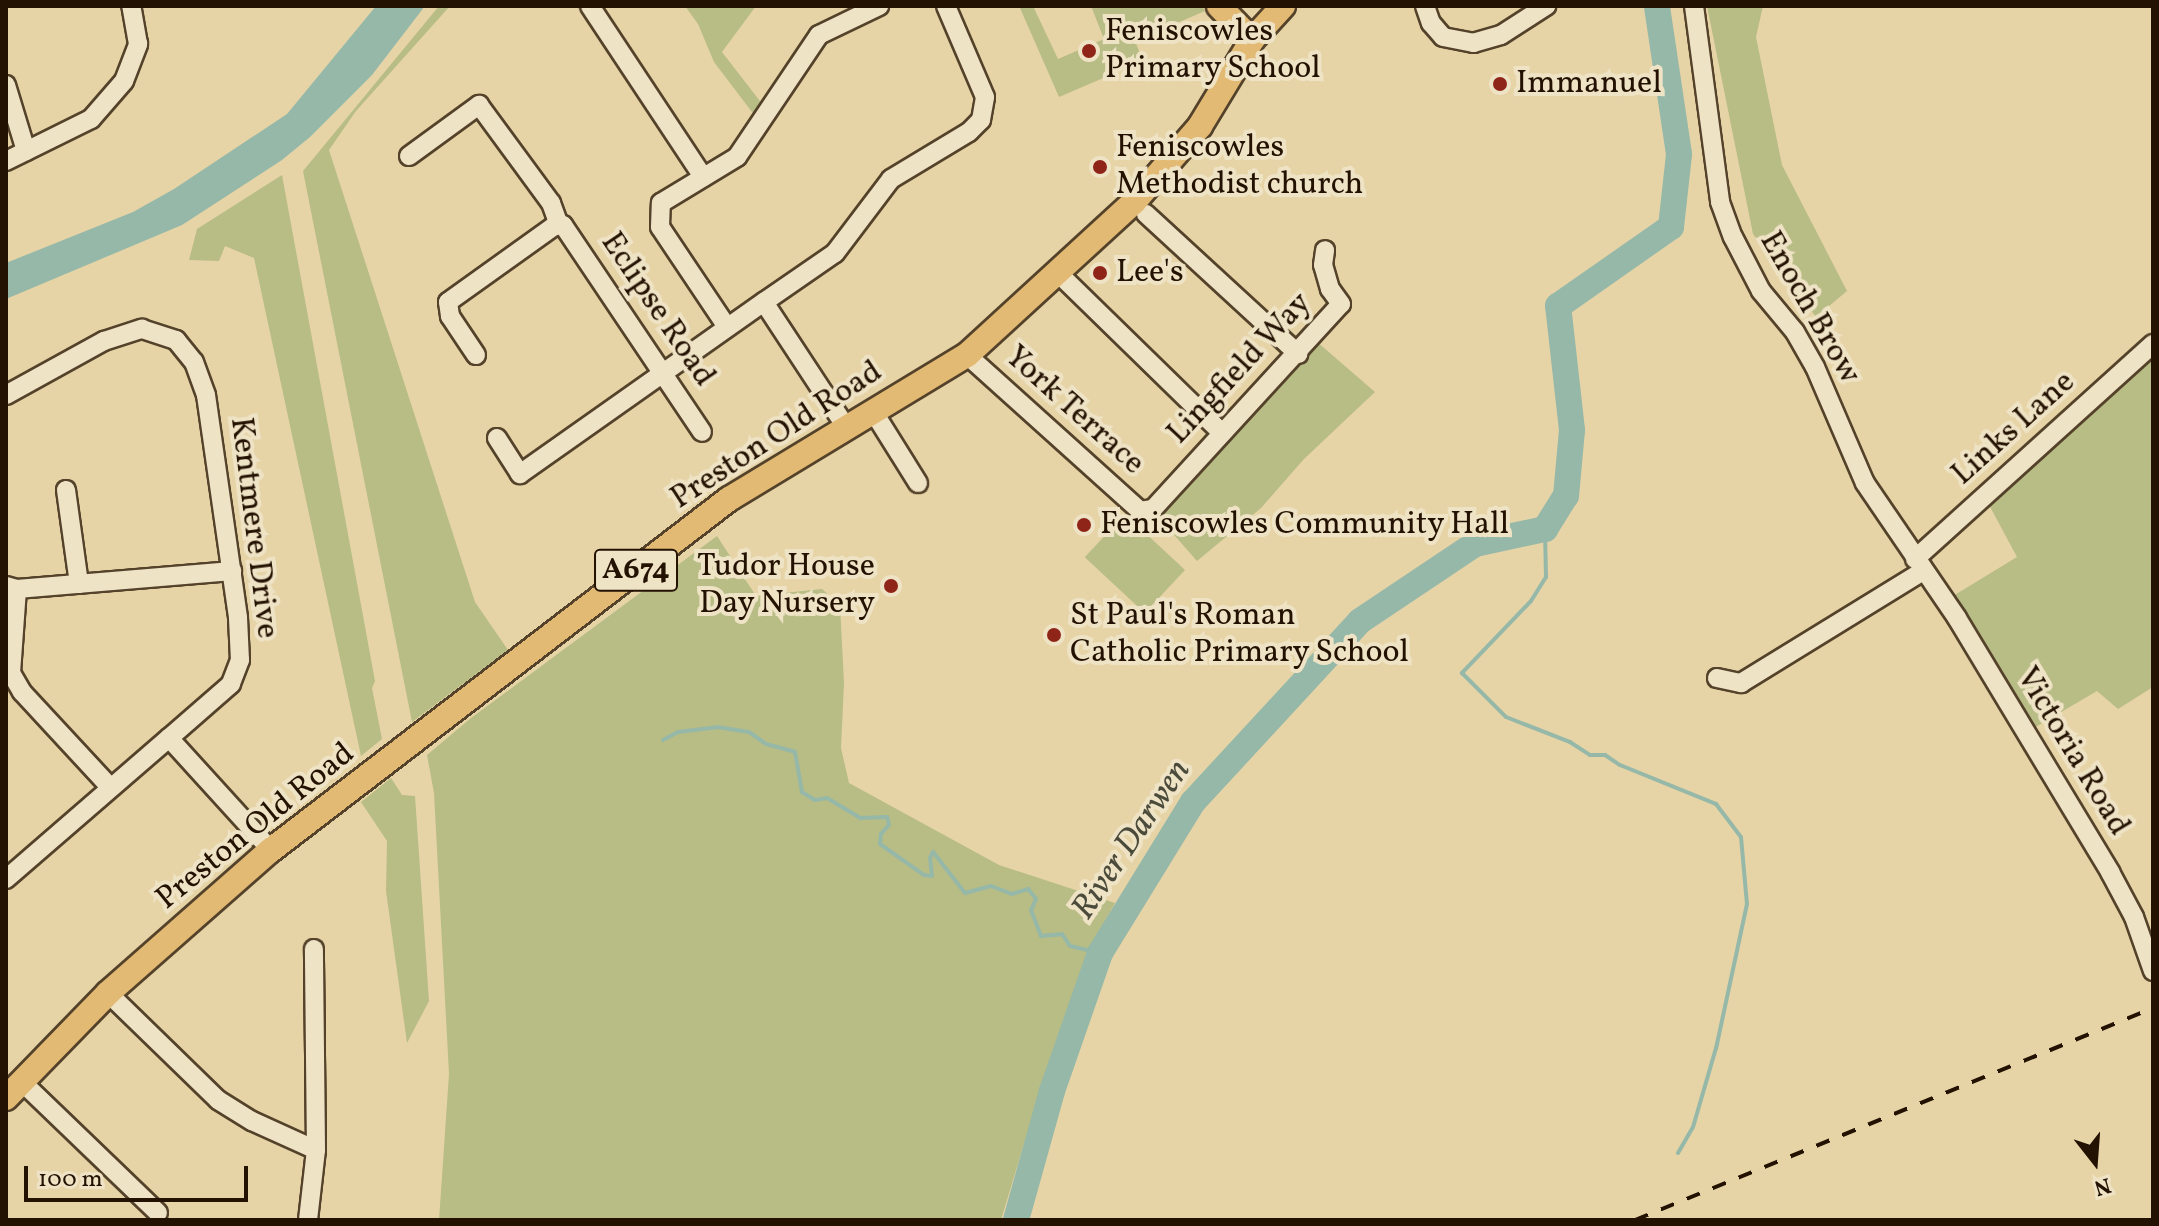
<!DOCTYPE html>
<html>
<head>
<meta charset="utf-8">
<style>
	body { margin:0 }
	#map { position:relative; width:2159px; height:1226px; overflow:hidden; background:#e6d4a7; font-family:Vollkorn,serif }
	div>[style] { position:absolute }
	.green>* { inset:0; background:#b8bc85; transform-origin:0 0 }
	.water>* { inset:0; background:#96b8a8 }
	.stream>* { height:4px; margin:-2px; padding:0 2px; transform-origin:2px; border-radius:2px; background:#96b8a8 }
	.river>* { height:26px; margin:-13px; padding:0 13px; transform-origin:13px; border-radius:13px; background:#96b8a8 }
	.roads { filter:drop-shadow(2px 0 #54422a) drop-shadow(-2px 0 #54422a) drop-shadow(0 2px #54422a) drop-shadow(0 -2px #54422a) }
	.minor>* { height:18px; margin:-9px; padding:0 9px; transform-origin:9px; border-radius:9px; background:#efe3c6 }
	.major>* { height:24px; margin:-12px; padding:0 12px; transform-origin:12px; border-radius:12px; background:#e3ba74 }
	.rail>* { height:4px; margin-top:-2px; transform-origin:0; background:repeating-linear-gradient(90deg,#231101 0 14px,transparent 0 28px) }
	.dots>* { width:22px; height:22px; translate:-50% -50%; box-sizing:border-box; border:4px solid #efe3c6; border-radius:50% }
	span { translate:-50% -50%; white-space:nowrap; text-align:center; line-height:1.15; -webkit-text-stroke:8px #efe3c6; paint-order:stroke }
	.shield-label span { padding:2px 6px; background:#efe3c6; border:2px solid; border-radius:6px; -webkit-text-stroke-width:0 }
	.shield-label { font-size:30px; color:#231101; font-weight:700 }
	.poi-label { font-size:32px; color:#231101 }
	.left { translate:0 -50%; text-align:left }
	.right { translate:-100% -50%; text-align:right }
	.street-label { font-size:32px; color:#231101 }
	.water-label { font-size:34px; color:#4b4b3b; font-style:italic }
	.frame { position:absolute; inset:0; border:8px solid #231101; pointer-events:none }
	.north { position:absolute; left:2055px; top:1122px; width:80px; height:80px; -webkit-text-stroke:6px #efe3c6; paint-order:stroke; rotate:163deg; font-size:22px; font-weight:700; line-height:32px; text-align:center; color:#231101 }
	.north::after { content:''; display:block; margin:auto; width:28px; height:36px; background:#231101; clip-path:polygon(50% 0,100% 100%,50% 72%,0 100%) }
	.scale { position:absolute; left:24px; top:1166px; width:224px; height:36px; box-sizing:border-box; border:4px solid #231101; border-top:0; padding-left:10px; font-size:24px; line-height:28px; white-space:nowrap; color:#231101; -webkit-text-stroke:6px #efe3c6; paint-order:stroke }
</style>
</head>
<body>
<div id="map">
	<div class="green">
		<i style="clip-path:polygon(439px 6px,450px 6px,356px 111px,329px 150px,475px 602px,508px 650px,412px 722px,303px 171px)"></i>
		<i style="clip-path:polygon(685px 6px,756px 6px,722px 52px,763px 105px,755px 116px,714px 62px,698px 24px)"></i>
		<i style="clip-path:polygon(1033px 6px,1058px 59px,1104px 39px,1091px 6px,1202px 6px,1205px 11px,1135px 41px,1143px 61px,1059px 97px,1020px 8px)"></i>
		<i style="clip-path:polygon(1707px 6px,1763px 6px,1756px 37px,1782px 165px,1847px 291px,1816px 317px,1753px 234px)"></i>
		<i style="clip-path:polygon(282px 175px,375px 681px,372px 688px,382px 739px,361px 756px,254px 258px,225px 246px,219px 261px,189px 260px,197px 229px)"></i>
		<i style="clip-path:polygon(1316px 341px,1375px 392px,1304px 459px,1261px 508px,1197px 561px,1175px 536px,1163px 512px)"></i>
		<i style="clip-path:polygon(2153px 355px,2153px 687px,2118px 709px,2097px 691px,2034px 728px,1953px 596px,2017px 557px,1988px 503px)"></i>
		<i style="left:1125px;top:514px;width:82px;height:59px;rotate:43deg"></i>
		<i style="clip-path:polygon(717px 536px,756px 596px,822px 589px,840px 605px,844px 683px,841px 748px,849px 783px,999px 865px,1115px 903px,1098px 933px,1048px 1064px,1001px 1220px,439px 1220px,449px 1074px,434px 793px,427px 755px,471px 718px)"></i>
		<i style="clip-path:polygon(391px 778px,402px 795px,415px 796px,429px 1001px,407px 1043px,386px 891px,387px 841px,361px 802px)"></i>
	</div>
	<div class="water">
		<i style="clip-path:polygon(376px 6px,425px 6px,372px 75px,310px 137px,282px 160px,182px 225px,6px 299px,6px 263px,133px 212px,174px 189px,287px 114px)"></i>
	</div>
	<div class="stream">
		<i style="left:1545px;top:529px;width:48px;rotate:88.8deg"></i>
		<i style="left:1546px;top:577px;width:28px;rotate:122deg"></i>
		<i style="left:1531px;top:601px;width:100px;rotate:133.8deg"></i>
		<i style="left:1462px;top:673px;width:62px;rotate:45deg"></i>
		<i style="left:1506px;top:717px;width:69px;rotate:21.3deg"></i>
		<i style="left:1570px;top:742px;width:24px;rotate:33deg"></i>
		<i style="left:1590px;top:755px;width:15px"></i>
		<i style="left:1605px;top:755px;width:18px;rotate:34deg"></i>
		<i style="left:1620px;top:765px;width:104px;rotate:22.1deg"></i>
		<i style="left:1716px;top:804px;width:41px;rotate:52.9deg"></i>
		<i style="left:1741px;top:837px;width:67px;rotate:84.9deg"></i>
		<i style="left:1747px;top:904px;width:147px;rotate:102.1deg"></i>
		<i style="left:1716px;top:1048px;width:82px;rotate:106.2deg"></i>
		<i style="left:1693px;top:1127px;width:30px;rotate:120deg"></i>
		<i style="left:663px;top:740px;width:17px;rotate:-28deg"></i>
		<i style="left:678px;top:732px;width:39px;rotate:-7deg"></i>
		<i style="left:717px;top:727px;width:32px;rotate:9deg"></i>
		<i style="left:749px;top:732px;width:21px;rotate:35deg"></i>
		<i style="left:766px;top:744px;width:30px;rotate:15deg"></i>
		<i style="left:795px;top:752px;width:41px;rotate:80.1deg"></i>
		<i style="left:802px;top:792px;width:15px;rotate:32deg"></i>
		<i style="left:815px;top:800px;width:12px;rotate:-9deg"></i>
		<i style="left:827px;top:798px;width:39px;rotate:31deg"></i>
		<i style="left:860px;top:818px;width:27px;rotate:-2deg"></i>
		<i style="left:887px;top:817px;width:8px;rotate:76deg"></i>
		<i style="left:889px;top:825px;width:12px;rotate:132deg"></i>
		<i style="left:881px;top:834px;width:10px;rotate:96deg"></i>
		<i style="left:880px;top:844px;width:54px;rotate:35.2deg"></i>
		<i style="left:924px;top:875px;width:8px;rotate:7deg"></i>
		<i style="left:932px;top:876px;width:18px;rotate:-96deg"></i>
		<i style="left:930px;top:858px;width:7px;rotate:-63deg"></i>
		<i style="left:933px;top:852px;width:52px;rotate:52deg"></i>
		<i style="left:965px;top:893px;width:27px;rotate:-15deg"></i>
		<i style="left:991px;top:886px;width:22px;rotate:21deg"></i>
		<i style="left:1012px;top:894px;width:17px;rotate:-17deg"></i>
		<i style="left:1028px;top:889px;width:13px;rotate:51deg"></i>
		<i style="left:1036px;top:899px;width:12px;rotate:114deg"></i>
		<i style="left:1031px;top:910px;width:28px;rotate:69deg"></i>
		<i style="left:1041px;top:936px;width:21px;rotate:-5deg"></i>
		<i style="left:1062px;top:934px;width:14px;rotate:56deg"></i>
		<i style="left:1070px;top:946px;width:31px;rotate:13deg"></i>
	</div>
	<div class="river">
		<i style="left:1016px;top:1220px;width:134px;rotate:-74.4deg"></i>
		<i style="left:1052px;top:1091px;width:146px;rotate:-70.8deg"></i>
		<i style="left:1100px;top:953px;width:177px;rotate:-58.4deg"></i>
		<i style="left:1193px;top:802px;width:246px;rotate:-47.3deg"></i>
		<i style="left:1360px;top:621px;width:138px;rotate:-33.8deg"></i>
		<i style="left:1475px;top:544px;width:72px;rotate:-12.1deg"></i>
		<i style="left:1545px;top:529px;width:39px;rotate:-58deg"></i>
		<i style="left:1566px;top:496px;width:66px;rotate:-84.8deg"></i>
		<i style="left:1572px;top:430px;width:125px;rotate:-96.4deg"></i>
		<i style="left:1558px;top:306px;width:138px;rotate:-35deg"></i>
		<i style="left:1671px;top:227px;width:73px;rotate:-83.7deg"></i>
		<i style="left:1679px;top:154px;width:150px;rotate:-98.5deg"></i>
	</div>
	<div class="roads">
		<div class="minor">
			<i style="left:590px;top:6px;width:205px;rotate:56.5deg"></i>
			<i style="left:1425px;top:6px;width:18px;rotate:71deg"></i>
			<i style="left:1431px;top:23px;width:18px;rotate:49deg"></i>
			<i style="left:1443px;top:37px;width:31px;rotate:11deg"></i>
			<i style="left:1473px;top:43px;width:29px;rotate:-16deg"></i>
			<i style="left:1501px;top:35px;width:54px;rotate:-32.8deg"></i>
			<i style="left:1694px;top:6px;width:198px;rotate:82.4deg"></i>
			<i style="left:1720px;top:202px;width:37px;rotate:70deg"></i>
			<i style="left:1733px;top:237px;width:61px;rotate:62.6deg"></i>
			<i style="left:1761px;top:291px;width:53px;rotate:50.3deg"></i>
			<i style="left:1795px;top:332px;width:40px;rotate:60.3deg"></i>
			<i style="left:1815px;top:367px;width:126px;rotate:66.7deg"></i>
			<i style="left:1865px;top:483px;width:163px;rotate:55.7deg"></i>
			<i style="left:1957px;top:618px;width:297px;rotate:58.9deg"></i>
			<i style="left:2110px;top:872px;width:51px;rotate:61.9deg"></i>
			<i style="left:2134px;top:917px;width:57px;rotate:70.6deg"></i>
			<i style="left:6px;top:85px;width:69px;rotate:73.1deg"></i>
			<i style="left:409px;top:156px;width:87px;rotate:-36.1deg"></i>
			<i style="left:479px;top:105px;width:122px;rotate:53.7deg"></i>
			<i style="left:551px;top:203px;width:23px;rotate:70deg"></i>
			<i style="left:6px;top:161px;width:95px;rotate:-26.3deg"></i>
			<i style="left:91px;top:119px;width:50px;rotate:-49deg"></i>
			<i style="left:124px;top:81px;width:40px;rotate:-69deg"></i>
			<i style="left:138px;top:44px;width:39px;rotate:-100deg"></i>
			<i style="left:1146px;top:214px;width:207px;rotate:42.6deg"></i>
			<i style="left:1056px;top:271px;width:232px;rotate:44.3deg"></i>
			<i style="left:727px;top:327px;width:120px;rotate:-123.8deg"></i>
			<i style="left:660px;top:227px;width:24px;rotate:-88deg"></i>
			<i style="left:661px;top:203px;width:89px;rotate:-31.2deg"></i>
			<i style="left:737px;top:157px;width:147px;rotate:-56.1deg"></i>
			<i style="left:819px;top:35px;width:67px;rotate:-25.8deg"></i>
			<i style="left:476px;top:355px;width:47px;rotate:-123.7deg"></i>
			<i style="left:450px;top:316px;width:14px;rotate:-98deg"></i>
			<i style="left:448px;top:302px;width:130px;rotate:-35.6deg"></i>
			<i style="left:554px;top:226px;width:9px;rotate:-6deg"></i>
			<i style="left:563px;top:225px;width:249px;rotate:56.1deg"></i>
			<i style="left:967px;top:355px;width:233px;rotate:42deg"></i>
			<i style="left:1140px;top:511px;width:13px;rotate:-9deg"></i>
			<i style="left:1153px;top:509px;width:278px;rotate:-47.5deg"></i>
			<i style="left:1341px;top:304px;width:19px;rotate:-126deg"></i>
			<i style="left:1330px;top:289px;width:25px;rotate:-106deg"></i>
			<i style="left:1323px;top:265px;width:15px;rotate:-82deg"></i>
			<i style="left:6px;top:395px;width:112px;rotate:-28.9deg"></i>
			<i style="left:104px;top:341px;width:40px;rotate:-18deg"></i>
			<i style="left:142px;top:329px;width:36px;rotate:18deg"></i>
			<i style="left:176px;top:340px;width:28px;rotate:51deg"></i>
			<i style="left:194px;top:362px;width:35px;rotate:70deg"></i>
			<i style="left:206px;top:395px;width:225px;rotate:81.8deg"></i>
			<i style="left:238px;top:618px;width:42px;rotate:87.3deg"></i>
			<i style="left:240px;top:660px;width:26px;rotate:111deg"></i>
			<i style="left:231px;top:684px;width:82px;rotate:138.9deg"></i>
			<i style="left:169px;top:738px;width:151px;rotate:47.7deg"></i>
			<i style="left:873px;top:411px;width:85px;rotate:58deg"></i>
			<i style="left:846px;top:427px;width:149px;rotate:-123.3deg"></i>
			<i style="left:764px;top:302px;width:86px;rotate:-34.6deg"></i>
			<i style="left:835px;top:253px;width:93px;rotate:-52.9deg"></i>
			<i style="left:891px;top:179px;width:91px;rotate:-31.1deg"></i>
			<i style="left:969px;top:132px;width:17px;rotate:-45deg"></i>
			<i style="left:981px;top:120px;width:23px;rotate:-80deg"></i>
			<i style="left:985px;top:97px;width:99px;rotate:-113.2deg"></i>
			<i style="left:497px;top:438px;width:43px;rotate:57.4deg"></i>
			<i style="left:520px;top:474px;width:299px;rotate:-35.2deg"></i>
			<i style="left:66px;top:490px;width:95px;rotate:82.1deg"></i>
			<i style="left:1915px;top:559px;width:321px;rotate:-42.1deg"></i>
			<i style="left:6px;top:586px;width:11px;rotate:15deg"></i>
			<i style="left:17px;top:589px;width:216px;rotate:-4.8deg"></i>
			<i style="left:17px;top:589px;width:84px;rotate:94.1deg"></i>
			<i style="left:11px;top:673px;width:22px;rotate:60deg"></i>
			<i style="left:22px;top:692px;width:129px;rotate:47.2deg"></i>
			<i style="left:1717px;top:678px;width:25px;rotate:12deg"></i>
			<i style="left:1741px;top:683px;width:214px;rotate:-31.6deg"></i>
			<i style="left:6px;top:879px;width:216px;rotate:-40.9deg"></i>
			<i style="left:108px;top:993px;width:153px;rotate:44.2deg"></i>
			<i style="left:218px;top:1100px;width:40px;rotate:32deg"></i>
			<i style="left:252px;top:1121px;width:70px;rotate:24.4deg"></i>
			<i style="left:21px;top:1081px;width:190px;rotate:43.9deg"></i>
			<i style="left:308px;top:1220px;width:70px;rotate:-83.5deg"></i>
			<i style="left:316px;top:1150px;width:201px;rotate:-90.6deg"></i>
		</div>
		<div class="major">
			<i style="left:1219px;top:6px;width:47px;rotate:45.9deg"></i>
			<i style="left:6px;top:1098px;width:146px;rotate:-45.8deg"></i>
			<i style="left:108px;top:993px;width:217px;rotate:-41.3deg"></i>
			<i style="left:271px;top:850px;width:577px;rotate:-37.47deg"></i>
			<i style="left:729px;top:499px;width:278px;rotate:-31.2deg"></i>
			<i style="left:967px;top:355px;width:226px;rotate:-42.5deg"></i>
			<i style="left:1134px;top:202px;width:101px;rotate:-49deg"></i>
			<i style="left:1200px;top:126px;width:100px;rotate:-58.8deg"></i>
			<i style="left:1252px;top:40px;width:46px;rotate:-47.6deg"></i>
		</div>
	</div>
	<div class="rail">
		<i style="left:1635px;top:1220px;width:560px;rotate:-22.26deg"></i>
	</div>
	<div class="dots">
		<i style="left:1089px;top:51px;background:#8f2418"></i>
		<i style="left:1500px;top:84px;background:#8f2418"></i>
		<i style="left:1100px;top:167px;background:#8f2418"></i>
		<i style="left:1100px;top:273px;background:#8f2418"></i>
		<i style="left:1084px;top:525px;background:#8f2418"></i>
		<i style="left:891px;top:586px;background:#8f2418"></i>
		<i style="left:1054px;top:635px;background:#8f2418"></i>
	</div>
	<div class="shield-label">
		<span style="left:636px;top:570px">A674</span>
	</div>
	<div class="poi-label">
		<span class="left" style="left:1105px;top:51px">Feniscowles<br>Primary School</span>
		<span class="left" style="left:1516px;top:84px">Immanuel</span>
		<span class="left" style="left:1116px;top:167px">Feniscowles<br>Methodist church</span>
		<span class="left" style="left:1116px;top:273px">Lee's</span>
		<span class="left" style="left:1100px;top:525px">Feniscowles Community Hall</span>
		<span class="right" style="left:875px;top:586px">Tudor House<br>Day Nursery</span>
		<span class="left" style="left:1070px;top:635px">St Paul's Roman<br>Catholic Primary School</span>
	</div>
	<div class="street-label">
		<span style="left:1809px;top:308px;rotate:60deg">Enoch Brow</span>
		<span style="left:657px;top:310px;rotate:56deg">Eclipse Road</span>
		<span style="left:1240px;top:369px;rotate:-47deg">Lingfield Way</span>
		<span style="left:1074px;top:411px;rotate:42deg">York Terrace</span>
		<span style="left:2014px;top:429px;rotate:-42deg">Links Lane</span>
		<span style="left:777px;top:436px;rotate:-33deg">Preston Old Road</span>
		<span style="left:253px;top:528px;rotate:83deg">Kentmere Drive</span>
		<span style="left:2072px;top:752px;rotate:59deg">Victoria Road</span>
		<span style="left:256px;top:827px;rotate:-39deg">Preston Old Road</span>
	</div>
	<div class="water-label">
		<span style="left:1132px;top:840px;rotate:-56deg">River Darwen</span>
	</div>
	<div class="frame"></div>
	<div class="north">N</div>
	<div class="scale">100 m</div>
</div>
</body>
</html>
